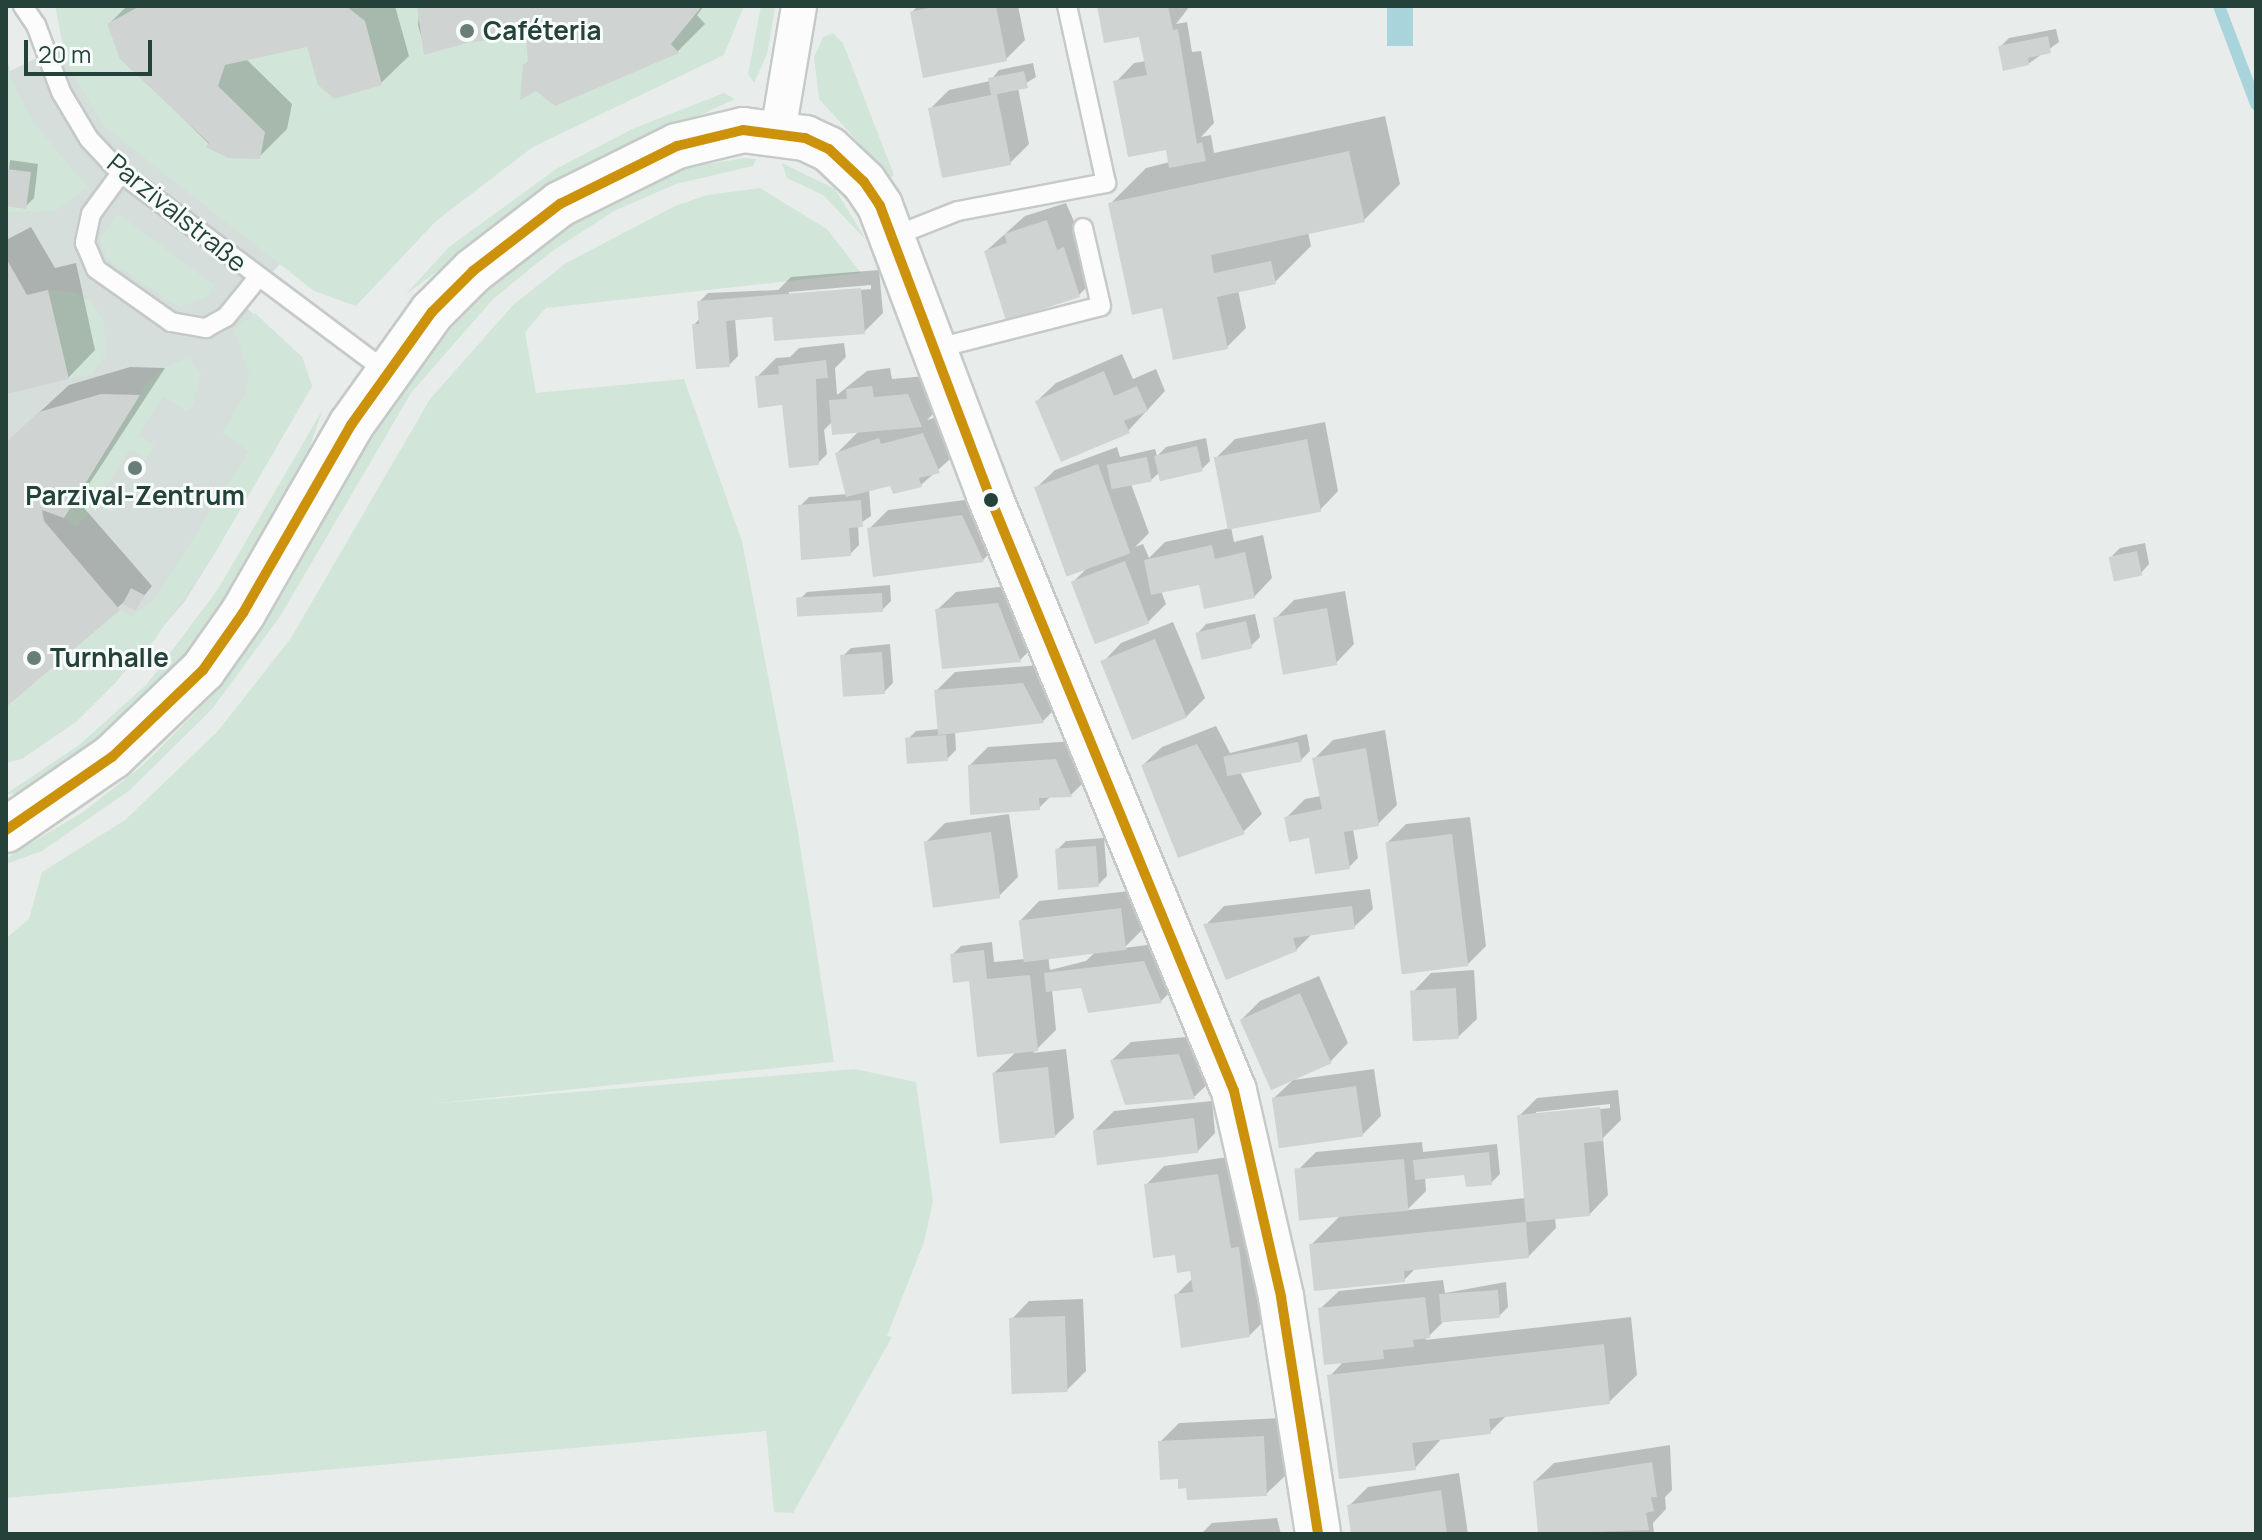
<!DOCTYPE html>
<meta charset="utf-8">
<style>
body{margin:0}
#map{position:relative;width:2262px;height:1540px;overflow:hidden;background:#e8edeb;font-family:Manrope,sans-serif}
div>[style]{position:absolute}
.built>*{inset:0;background:#d6dedb}
.green>*{inset:0;background:#d1e6d8}
.water>*{inset:0;background:#a9d4db;transform-origin:0 0}
.shadow>*{inset:0;background:#0003}
.stream>*{height:12px;margin:-6px;padding:0 6px;transform-origin:6px;border-radius:6px;background:#a9d4db}
.building>*{inset:0;background:#cfd4d2;transform-origin:0 0}
.roads{filter:drop-shadow(2px 0 #c5cac8) drop-shadow(-2px 0 #c5cac8) drop-shadow(0 2px #c5cac8) drop-shadow(0 -2px #c5cac8)}
.service>*{height:18px;margin:-9px;padding:0 9px;transform-origin:9px;border-radius:9px;background:#fcfcfc}
.minor>*{height:34px;margin:-17px;padding:0 17px;transform-origin:17px;border-radius:17px;background:#fcfcfc}
.secondary>*{height:44px;margin:-22px;padding:0 22px;transform-origin:22px;border-radius:22px;background:#fcfcfc}
.bus-1>*{height:10px;margin:-5px;padding:0 5px;transform-origin:5px;border-radius:5px;background:#cd920c}
.dots>*{width:22px;height:22px;translate:-50% -50%;box-sizing:border-box;border:4px solid #f7fbf9;border-radius:50%}
span{translate:-50% -50%;white-space:nowrap;text-align:center;line-height:1.15;-webkit-text-stroke:6px #f7fbf9;paint-order:stroke}
.poi-label{font-size:26px;color:#24423a;font-weight:700}
.left{translate:0 -50%;text-align:left}
.street-label{font-size:26px;color:#24423a}
.frame{position:absolute;inset:0;border:8px solid #24423a;pointer-events:none}
.scale{position:absolute;left:24px;top:40px;width:128px;height:36px;box-sizing:border-box;border:4px solid #24423a;border-top:0;padding-left:10px;font-size:24px;line-height:28px;white-space:nowrap;color:#24423a;-webkit-text-stroke:6px #f7fbf9;paint-order:stroke}
</style>
<div id="map">
<div class="built">
<i style="clip-path:polygon(107px 24px,338px 203px,242px 304px,302px 357px,312px 386px,216px 551px,185px 601px,115px 683px,77px 721px,23px 758px,6px 763px,6px 54px,10px 71px)"></i>
</div>
<div class="green">
<i style="clip-path:polygon(55px 6px,744px 6px,724px 55px,533px 147px,436px 221px,356px 306px,314px 291px,104px 126px,67px 65px)"></i>
<i style="clip-path:polygon(761px 6px,775px 6px,774px 15px,767px 54px,754px 83px,748px 74px)"></i>
<i style="clip-path:polygon(833px 33px,843px 43px,894px 175px,891px 178px,819px 99px,814px 57px,823px 37px)"></i>
<i style="clip-path:polygon(6px 54px,11px 79px,32px 121px,87px 187px,55px 211px,6px 212px)"></i>
<i style="clip-path:polygon(724px 93px,735px 99px,560px 180px,405px 295px,449px 247px,556px 169px,632px 129px)"></i>
<i style="clip-path:polygon(744px 158px,756px 159px,753px 166px,676px 184px,614px 211px,551px 252px,493px 299px,411px 393px,281px 615px,213px 708px,130px 790px,42px 851px,6px 864px,6px 858px,83px 812px,143px 765px,199px 709px,284px 592px,376px 427px,420px 362px,486px 291px,572px 224px,629px 191px,685px 168px)"></i>
<i style="clip-path:polygon(782px 163px,835px 189px,866px 240px,823px 195px,787px 178px)"></i>
<i style="clip-path:polygon(760px 188px,827px 229px,861px 273px,546px 308px,525px 332px,536px 393px,684px 379px,742px 541px,797px 826px,834px 1062px,430px 1104px,855px 1069px,916px 1082px,933px 1201px,924px 1242px,887px 1336px,892px 1337px,793px 1513px,774px 1512px,766px 1431px,6px 1498px,6px 938px,29px 919px,42px 872px,125px 820px,217px 732px,291px 638px,430px 399px,513px 305px,566px 263px,675px 206px,707px 195px)"></i>
<i style="clip-path:polygon(118px 214px,214px 285px,209px 296px,179px 307px,107px 259px,100px 239px)"></i>
<i style="clip-path:polygon(48px 290px,74px 292px,92px 303px,104px 321px,105px 355px,92px 374px,69px 379px)"></i>
<i style="clip-path:polygon(255px 313px,302px 357px,312px 386px,216px 551px,153px 642px,77px 721px,23px 758px,6px 763px,6px 707px,120px 610px,133px 616px,155px 599px,249px 451px,222px 433px,247px 391px,249px 373px,234px 329px)"></i>
<i style="clip-path:polygon(190px 358px,201px 374px,193px 404px,187px 411px,163px 396px,138px 435px,154px 446px,146px 459px,130px 449px,104px 489px,121px 499px,112px 513px,96px 503px,77px 527px,64px 518px,147px 383px,167px 366px)"></i>
<i style="clip-path:polygon(323px 409px,304px 463px,247px 565px,181px 659px,87px 753px,27px 793px,6px 794px,79px 745px,147px 684px,218px 589px)"></i>
</div>
<div class="water">
<i style="left:1387px;top:6px;width:26px;height:40px"></i>
</div>
<div class="shadow">
<i style="clip-path:polygon(127px 6px,395px 6px,409px 56px,381px 83px,308px 45px,246px 59px,292px 104px,287px 129px,259px 157px,214px 149px,122px 58px,109px 24px)"></i>
<i style="clip-path:polygon(420px 6px,704px 6px,697px 15px,705px 24px,678px 51px,555px 103px,525px 65px,530px 60px,528px 35px,470px 40px,426px 53px,418px 25px)"></i>
<i style="clip-path:polygon(918px 6px,1018px 6px,1025px 40px,1006px 59px,912px 12px)"></i>
<i style="clip-path:polygon(1099px 6px,1190px 6px,1176px 24px,1187px 22px,1192px 52px,1201px 51px,1214px 123px,1201px 137px,1211px 135px,1214px 153px,1385px 116px,1400px 184px,1364px 220px,1308px 232px,1311px 246px,1275px 282px,1238px 290px,1246px 328px,1227px 347px,1164px 306px,1110px 204px,1146px 168px,1170px 162px,1168px 147px,1116px 82px,1134px 63px,1146px 61px,1141px 37px)"></i>
<i style="clip-path:polygon(2056px 29px,2059px 42px,2028px 64px,2000px 47px,2009px 38px)"></i>
<i style="clip-path:polygon(1033px 63px,1036px 77px,1018px 88px,1029px 144px,1010px 163px,931px 108px,949px 90px,990px 81px,999px 70px)"></i>
<i style="clip-path:polygon(10px 160px,38px 164px,34px 198px,25px 207px,6px 204px)"></i>
<i style="clip-path:polygon(1066px 203px,1098px 276px,1079px 295px,986px 251px,1025px 216px)"></i>
<i style="clip-path:polygon(31px 227px,55px 268px,76px 263px,95px 350px,68px 378px,6px 392px,6px 240px)"></i>
<i style="clip-path:polygon(evenodd,879px 270px,883px 313px,864px 332px,774px 315px,735px 318px,738px 356px,729px 365px,694px 325px,700px 318px,699px 302px,708px 293px,778px 290px,791px 277px,879px 270px,871px 285px,871px 289px,789px 296px,789px 292px,871px 285px)"></i>
<i style="clip-path:polygon(844px 343px,846px 357px,835px 368px,837px 395px,867px 371px,890px 368px,892px 379px,926px 376px,940px 407px,927px 420px,941px 416px,957px 453px,921px 485px,892px 483px,869px 489px,871px 516px,858px 525px,859px 545px,850px 554px,800px 506px,809px 497px,848px 494px,837px 453px,860px 430px,833px 421px,824px 430px,827px 454px,818px 463px,784px 403px,757px 377px,776px 358px,790px 357px,799px 348px)"></i>
<i style="clip-path:polygon(1122px 354px,1133px 379px,1156px 369px,1165px 391px,1128px 431px,1037px 401px,1056px 383px)"></i>
<i style="clip-path:polygon(130px 367px,165px 368px,78px 501px,152px 586px,134px 608px,124px 602px,6px 704px,6px 443px,69px 385px)"></i>
<i style="clip-path:polygon(1325px 422px,1338px 491px,1320px 510px,1231px 527px,1234px 542px,1263px 535px,1272px 578px,1254px 597px,1201px 582px,1161px 591px,1166px 604px,1148px 622px,1073px 582px,1088px 567px,1036px 488px,1055px 470px,1117px 447px,1120px 457px,1155px 449px,1157px 456px,1166px 447px,1206px 438px,1210px 461px,1202px 469px,1160px 472px,1151px 480px,1131px 484px,1149px 533px,1135px 547px,1143px 544px,1149px 558px,1165px 542px,1230px 528px,1216px 458px,1235px 439px)"></i>
<i style="clip-path:polygon(980px 498px,1001px 542px,983px 560px,870px 528px,888px 510px)"></i>
<i style="clip-path:polygon(2145px 543px,2149px 564px,2141px 573px,2111px 557px,2120px 548px)"></i>
<i style="clip-path:polygon(890px 585px,891px 601px,882px 610px,799px 600px,807px 592px)"></i>
<i style="clip-path:polygon(1016px 585px,1039px 641px,1020px 660px,944px 667px,937px 610px,956px 592px)"></i>
<i style="clip-path:polygon(1345px 591px,1354px 644px,1336px 663px,1275px 619px,1294px 600px)"></i>
<i style="clip-path:polygon(1255px 614px,1260px 637px,1251px 646px,1198px 633px,1206px 624px)"></i>
<i style="clip-path:polygon(1173px 622px,1205px 698px,1186px 717px,1103px 662px,1121px 643px)"></i>
<i style="clip-path:polygon(890px 644px,893px 683px,884px 692px,842px 657px,851px 648px)"></i>
<i style="clip-path:polygon(1041px 665px,1061px 703px,1043px 721px,955px 731px,956px 750px,947px 759px,907px 740px,916px 731px,940px 729px,936px 691px,955px 672px)"></i>
<i style="clip-path:polygon(1216px 726px,1230px 753px,1307px 734px,1310px 751px,1301px 760px,1240px 772px,1262px 814px,1243px 832px,1143px 765px,1162px 747px)"></i>
<i style="clip-path:polygon(1385px 730px,1397px 805px,1378px 824px,1353px 829px,1358px 858px,1349px 867px,1286px 818px,1305px 799px,1321px 796px,1314px 759px,1333px 740px)"></i>
<i style="clip-path:polygon(1074px 741px,1090px 776px,1071px 795px,1051px 796px,1039px 808px,970px 765px,988px 747px)"></i>
<i style="clip-path:polygon(1009px 814px,1018px 877px,999px 896px,926px 842px,945px 823px)"></i>
<i style="clip-path:polygon(1470px 817px,1486px 946px,1467px 965px,1387px 843px,1406px 824px)"></i>
<i style="clip-path:polygon(1104px 838px,1107px 876px,1098px 885px,1057px 850px,1066px 841px)"></i>
<i style="clip-path:polygon(1370px 889px,1373px 909px,1354px 927px,1312px 934px,1296px 950px,1206px 925px,1224px 906px)"></i>
<i style="clip-path:polygon(evenodd,1139px 890px,1143px 929px,1124px 948px,1163px 943px,1180px 983px,1161px 1001px,1090px 1010px,1082px 984px,1052px 989px,1056px 1030px,1033px 1053px,1066px 1049px,1074px 1118px,1055px 1136px,994px 1073px,1017px 1051px,952px 955px,961px 946px,992px 942px,994px 962px,1025px 959px,1021px 920px,1039px 901px,1139px 890px,1096px 951px,1086px 961px,1050px 970px,1048px 956px,1096px 951px)"></i>
<i style="clip-path:polygon(1474px 970px,1477px 1019px,1458px 1037px,1413px 992px,1431px 973px)"></i>
<i style="clip-path:polygon(1319px 976px,1348px 1043px,1330px 1062px,1242px 1019px,1260px 1001px)"></i>
<i style="clip-path:polygon(1198px 1036px,1213px 1079px,1194px 1097px,1112px 1060px,1131px 1042px)"></i>
<i style="clip-path:polygon(1374px 1069px,1381px 1116px,1362px 1135px,1274px 1098px,1293px 1080px)"></i>
<i style="clip-path:polygon(evenodd,1618px 1090px,1621px 1120px,1603px 1138px,1608px 1195px,1590px 1214px,1555px 1217px,1556px 1228px,1529px 1256px,1416px 1268px,1404px 1280px,1311px 1245px,1340px 1216px,1297px 1171px,1316px 1152px,1422px 1142px,1423px 1152px,1497px 1144px,1500px 1174px,1491px 1183px,1466px 1172px,1425px 1177px,1426px 1191px,1407px 1210px,1526px 1198px,1519px 1116px,1537px 1098px,1618px 1090px,1610px 1104px,1610px 1108px,1536px 1116px,1536px 1112px,1610px 1104px)"></i>
<i style="clip-path:polygon(1212px 1101px,1215px 1133px,1197px 1152px,1095px 1130px,1114px 1111px)"></i>
<i style="clip-path:polygon(1236px 1156px,1268px 1317px,1249px 1336px,1176px 1295px,1193px 1278px,1192px 1269px,1177px 1253px,1146px 1185px,1164px 1166px)"></i>
<i style="clip-path:polygon(1443px 1280px,1445px 1293px,1506px 1282px,1508px 1307px,1499px 1316px,1443px 1322px,1425px 1340px,1631px 1317px,1637px 1375px,1609px 1402px,1507px 1415px,1490px 1432px,1442px 1438px,1415px 1468px,1330px 1376px,1344px 1361px,1320px 1309px,1339px 1291px)"></i>
<i style="clip-path:polygon(1083px 1299px,1086px 1371px,1067px 1390px,1011px 1320px,1029px 1301px)"></i>
<i style="clip-path:polygon(1282px 1418px,1285px 1476px,1266px 1494px,1188px 1486px,1160px 1442px,1179px 1423px)"></i>
<i style="clip-path:polygon(1670px 1445px,1672px 1490px,1665px 1497px,1666px 1509px,1653px 1523px,1654px 1534px,1540px 1534px,1535px 1481px,1554px 1463px)"></i>
<i style="clip-path:polygon(1459px 1473px,1468px 1534px,1353px 1534px,1349px 1506px,1368px 1487px)"></i>
<i style="clip-path:polygon(1277px 1518px,1281px 1534px,1201px 1534px,1212px 1523px)"></i>
</div>
<div class="stream">
<i style="left:2219px;top:6px;width:105px;rotate:69.3deg"></i>
</div>
<div class="building">
<i style="clip-path:polygon(140px 6px,346px 6px,365px 21px,382px 85px,334px 99px,318px 85px,307px 47px,225px 65px,218px 86px,265px 132px,260px 159px,228px 158px,206px 147px,209px 143px,120px 59px,107px 24px)"></i>
<i style="clip-path:polygon(417px 6px,702px 6px,671px 44px,679px 53px,555px 106px,536px 91px,520px 100px,523px 64px,528px 63px,526px 37px,470px 42px,424px 55px)"></i>
<i style="clip-path:polygon(937px 6px,996px 6px,1007px 61px,923px 78px,910px 12px)"></i>
<i style="clip-path:polygon(1097px 6px,1168px 6px,1173px 30px,1178px 29px,1197px 144px,1202px 142px,1206px 161px,1169px 168px,1166px 150px,1128px 157px,1113px 81px,1147px 75px,1139px 37px,1104px 43px)"></i>
<i style="clip-path:polygon(2048px 36px,2051px 53px,2028px 58px,2029px 65px,2003px 71px,1998px 46px)"></i>
<i style="clip-path:polygon(1024px 71px,1028px 88px,997px 94px,1011px 165px,942px 178px,928px 108px,991px 95px,988px 78px)"></i>
<i style="clip-path:polygon(1349px 151px,1365px 222px,1211px 255px,1214px 273px,1271px 261px,1276px 284px,1217px 297px,1228px 349px,1173px 360px,1162px 308px,1132px 315px,1108px 203px)"></i>
<i style="clip-path:polygon(6px 169px,31px 172px,26px 209px,6px 206px)"></i>
<i style="clip-path:polygon(1047px 220px,1057px 250px,1064px 247px,1080px 297px,1006px 321px,984px 251px,1007px 243px,1004px 234px)"></i>
<i style="clip-path:polygon(6px 258px,27px 295px,48px 290px,69px 379px,6px 394px)"></i>
<i style="clip-path:polygon(861px 288px,865px 334px,774px 341px,772px 317px,726px 321px,730px 367px,696px 369px,692px 324px,699px 324px,697px 301px)"></i>
<i style="clip-path:polygon(826px 360px,828px 378px,816px 379px,819px 465px,789px 468px,782px 405px,758px 408px,755px 376px,779px 374px,778px 366px)"></i>
<i style="clip-path:polygon(1104px 371px,1114px 396px,1137px 386px,1148px 411px,1124px 421px,1130px 433px,1061px 462px,1035px 401px)"></i>
<i style="clip-path:polygon(872px 386px,874px 397px,908px 394px,922px 427px,832px 435px,829px 400px,847px 399px,846px 389px)"></i>
<i style="clip-path:polygon(101px 394px,140px 395px,64px 518px,42px 510px,44px 521px,120px 610px,6px 707px,6px 442px,39px 412px)"></i>
<i style="clip-path:polygon(923px 433px,940px 473px,919px 478px,922px 487px,893px 494px,890px 486px,846px 497px,835px 453px,879px 438px,881px 444px)"></i>
<i style="left:1307px;top:439px;width:74px;height:95px;rotate:79deg"></i>
<i style="left:1197px;top:446px;width:26px;height:44px;rotate:77deg"></i>
<i style="left:1147px;top:457px;width:25px;height:41px;rotate:79deg"></i>
<i style="left:1098px;top:464px;width:95px;height:68px;rotate:70deg"></i>
<i style="clip-path:polygon(861px 500px,863px 527px,849px 528px,851px 556px,801px 560px,798px 505px)"></i>
<i style="clip-path:polygon(962px 515px,984px 562px,873px 577px,867px 528px)"></i>
<i style="clip-path:polygon(1212px 545px,1215px 559px,1245px 552px,1255px 598px,1204px 609px,1199px 585px,1151px 595px,1144px 560px)"></i>
<i style="left:2137px;top:551px;width:25px;height:29px;rotate:78deg"></i>
<i style="left:1125px;top:561px;width:67px;height:58px;rotate:69deg"></i>
<i style="left:131px;top:588px;width:15px;height:18px;rotate:28deg"></i>
<i style="left:882px;top:593px;width:19px;height:86px;rotate:87deg"></i>
<i style="clip-path:polygon(998px 603px,1021px 662px,942px 669px,935px 609px)"></i>
<i style="left:1327px;top:608px;width:58px;height:55px;rotate:80deg"></i>
<i style="left:1246px;top:621px;width:28px;height:52px;rotate:77deg"></i>
<i style="left:1155px;top:639px;width:85px;height:59px;rotate:68deg"></i>
<i style="left:882px;top:652px;width:42px;height:42px;rotate:86deg"></i>
<i style="clip-path:polygon(1023px 683px,1044px 723px,938px 735px,934px 690px)"></i>
<i style="left:946px;top:735px;width:26px;height:41px;rotate:86deg"></i>
<i style="left:1298px;top:742px;width:20px;height:76px;rotate:79deg"></i>
<i style="clip-path:polygon(1197px 744px,1245px 834px,1178px 858px,1141px 765px)"></i>
<i style="clip-path:polygon(1366px 748px,1379px 826px,1344px 832px,1350px 869px,1315px 874px,1309px 838px,1289px 842px,1284px 817px,1322px 809px,1312px 758px)"></i>
<i style="clip-path:polygon(1056px 759px,1072px 797px,1039px 798px,1040px 810px,970px 815px,968px 765px)"></i>
<i style="left:991px;top:832px;width:67px;height:68px;rotate:82deg"></i>
<i style="left:1452px;top:834px;width:133px;height:67px;rotate:83deg"></i>
<i style="left:1096px;top:846px;width:41px;height:41px;rotate:86deg"></i>
<i style="clip-path:polygon(1352px 906px,1355px 929px,1293px 938px,1297px 951px,1226px 980px,1203px 924px)"></i>
<i style="left:1121px;top:908px;width:42px;height:103px;rotate:83deg"></i>
<i style="clip-path:polygon(984px 950px,987px 979px,1030px 975px,1038px 1051px,977px 1057px,969px 981px,953px 983px,950px 954px)"></i>
<i style="clip-path:polygon(1144px 961px,1162px 1003px,1088px 1013px,1081px 988px,1046px 992px,1044px 973px)"></i>
<i style="left:1456px;top:988px;width:51px;height:46px;rotate:87deg"></i>
<i style="left:1300px;top:993px;width:77px;height:66px;rotate:66deg"></i>
<i style="clip-path:polygon(1179px 1054px,1195px 1099px,1125px 1105px,1110px 1060px)"></i>
<i style="left:1048px;top:1067px;width:71px;height:56px;rotate:84deg"></i>
<i style="left:1356px;top:1086px;width:51px;height:85px;rotate:82deg"></i>
<i style="clip-path:polygon(1600px 1107px,1603px 1141px,1584px 1143px,1590px 1216px,1526px 1222px,1517px 1115px)"></i>
<i style="left:1194px;top:1118px;width:35px;height:102px;rotate:83deg"></i>
<i style="clip-path:polygon(1489px 1152px,1492px 1185px,1466px 1187px,1464px 1175px,1415px 1180px,1413px 1160px)"></i>
<i style="left:1404px;top:1159px;width:52px;height:110px;rotate:85deg"></i>
<i style="clip-path:polygon(1218px 1174px,1231px 1248px,1239px 1247px,1250px 1337px,1181px 1348px,1174px 1294px,1193px 1292px,1190px 1271px,1177px 1273px,1175px 1255px,1153px 1258px,1144px 1184px)"></i>
<i style="clip-path:polygon(1526px 1222px,1529px 1258px,1404px 1271px,1405px 1282px,1314px 1291px,1309px 1244px)"></i>
<i style="left:1498px;top:1290px;width:28px;height:59px;rotate:86deg"></i>
<i style="clip-path:polygon(1425px 1297px,1430px 1338px,1413px 1340px,1414px 1347px,1383px 1350px,1384px 1359px,1324px 1365px,1318px 1308px)"></i>
<i style="left:1065px;top:1316px;width:76px;height:56px;rotate:88deg"></i>
<i style="clip-path:polygon(1604px 1344px,1610px 1404px,1489px 1419px,1491px 1434px,1412px 1443px,1416px 1470px,1339px 1479px,1327px 1375px)"></i>
<i style="clip-path:polygon(1264px 1436px,1267px 1496px,1187px 1500px,1186px 1488px,1178px 1489px,1178px 1479px,1160px 1480px,1158px 1441px)"></i>
<i style="clip-path:polygon(1652px 1462px,1657px 1497px,1651px 1497px,1654px 1511px,1646px 1513px,1649px 1530px,1538px 1534px,1533px 1481px)"></i>
<i style="clip-path:polygon(1441px 1490px,1447px 1534px,1351px 1534px,1347px 1505px)"></i>
</div>
<div class="roads">
<div class="service">
<i style="left:23px;top:6px;width:23px;rotate:56deg"></i>
<i style="left:36px;top:25px;width:72px;rotate:69.5deg"></i>
<i style="left:61px;top:92px;width:55px;rotate:59.2deg"></i>
<i style="left:89px;top:139px;width:47px;rotate:46.7deg"></i>
<i style="left:121px;top:173px;width:332px;rotate:36.8deg"></i>
<i style="left:121px;top:173px;width:51px;rotate:126.2deg"></i>
<i style="left:91px;top:214px;width:30px;rotate:102deg"></i>
<i style="left:85px;top:243px;width:28px;rotate:67deg"></i>
<i style="left:96px;top:269px;width:92px;rotate:35.2deg"></i>
<i style="left:171px;top:322px;width:36px;rotate:10deg"></i>
<i style="left:206px;top:328px;width:23px;rotate:-29deg"></i>
<i style="left:226px;top:317px;width:49px;rotate:-50.8deg"></i>
<i style="left:892px;top:237px;width:71px;rotate:-21.5deg"></i>
<i style="left:958px;top:211px;width:151px;rotate:-10.7deg"></i>
<i style="left:1106px;top:183px;width:181px;rotate:-102.4deg"></i>
<i style="left:934px;top:349px;width:172px;rotate:-14.4deg"></i>
<i style="left:1101px;top:306px;width:80px;rotate:-103deg"></i>
</div>
<div class="minor">
<i style="left:778px;top:132px;width:128px;rotate:-80.5deg"></i>
</div>
<div class="secondary">
<i style="left:6px;top:830px;width:129px;rotate:-34.6deg"></i>
<i style="left:112px;top:757px;width:126px;rotate:-43.7deg"></i>
<i style="left:203px;top:670px;width:70px;rotate:-54.9deg"></i>
<i style="left:243px;top:613px;width:217px;rotate:-60.1deg"></i>
<i style="left:351px;top:425px;width:139px;rotate:-54.4deg"></i>
<i style="left:432px;top:312px;width:58px;rotate:-45deg"></i>
<i style="left:473px;top:271px;width:110px;rotate:-37.6deg"></i>
<i style="left:560px;top:204px;width:131px;rotate:-26.4deg"></i>
<i style="left:677px;top:146px;width:68px;rotate:-13.6deg"></i>
<i style="left:743px;top:130px;width:63px;rotate:7.4deg"></i>
<i style="left:805px;top:138px;width:26px;rotate:25deg"></i>
<i style="left:829px;top:149px;width:48px;rotate:43.3deg"></i>
<i style="left:864px;top:182px;width:29px;rotate:56deg"></i>
<i style="left:880px;top:206px;width:309px;rotate:69.3deg"></i>
<i style="left:989px;top:495px;width:644px;rotate:67.65deg"></i>
<i style="left:1234px;top:1091px;width:211px;rotate:77.1deg"></i>
<i style="left:1281px;top:1297px;width:240px;rotate:81.1deg"></i>
</div>
</div>
<div class="bus-1">
<i style="left:6px;top:830px;width:129px;rotate:-34.6deg"></i>
<i style="left:112px;top:757px;width:126px;rotate:-43.7deg"></i>
<i style="left:203px;top:670px;width:70px;rotate:-54.9deg"></i>
<i style="left:243px;top:613px;width:217px;rotate:-60.1deg"></i>
<i style="left:351px;top:425px;width:139px;rotate:-54.4deg"></i>
<i style="left:432px;top:312px;width:58px;rotate:-45deg"></i>
<i style="left:473px;top:271px;width:110px;rotate:-37.6deg"></i>
<i style="left:560px;top:204px;width:131px;rotate:-26.4deg"></i>
<i style="left:677px;top:146px;width:68px;rotate:-13.6deg"></i>
<i style="left:743px;top:130px;width:63px;rotate:7.4deg"></i>
<i style="left:805px;top:138px;width:26px;rotate:25deg"></i>
<i style="left:829px;top:149px;width:48px;rotate:43.3deg"></i>
<i style="left:864px;top:182px;width:29px;rotate:56deg"></i>
<i style="left:880px;top:206px;width:309px;rotate:69.3deg"></i>
<i style="left:989px;top:495px;width:644px;rotate:67.65deg"></i>
<i style="left:1234px;top:1091px;width:211px;rotate:77.1deg"></i>
<i style="left:1281px;top:1297px;width:240px;rotate:81.1deg"></i>
</div>
<div class="dots">
<i style="left:467px;top:31px;background:#697e78"></i>
<i style="left:135px;top:468px;background:#697e78"></i>
<i style="left:991px;top:500px;background:#24423a"></i>
<i style="left:34px;top:658px;background:#697e78"></i>
</div>
<div class="poi-label">
<span class="left" style="left:483px;top:31px">Caféteria</span>
<span style="left:135px;top:496px">Parzival-Zentrum</span>
<span class="left" style="left:50px;top:658px">Turnhalle</span>
</div>
<div class="street-label">
<span style="left:177px;top:213px;rotate:39deg">Parzivalstraße</span>
</div>
<div class="frame"></div>
<div class="scale">20 m</div>
</div>
